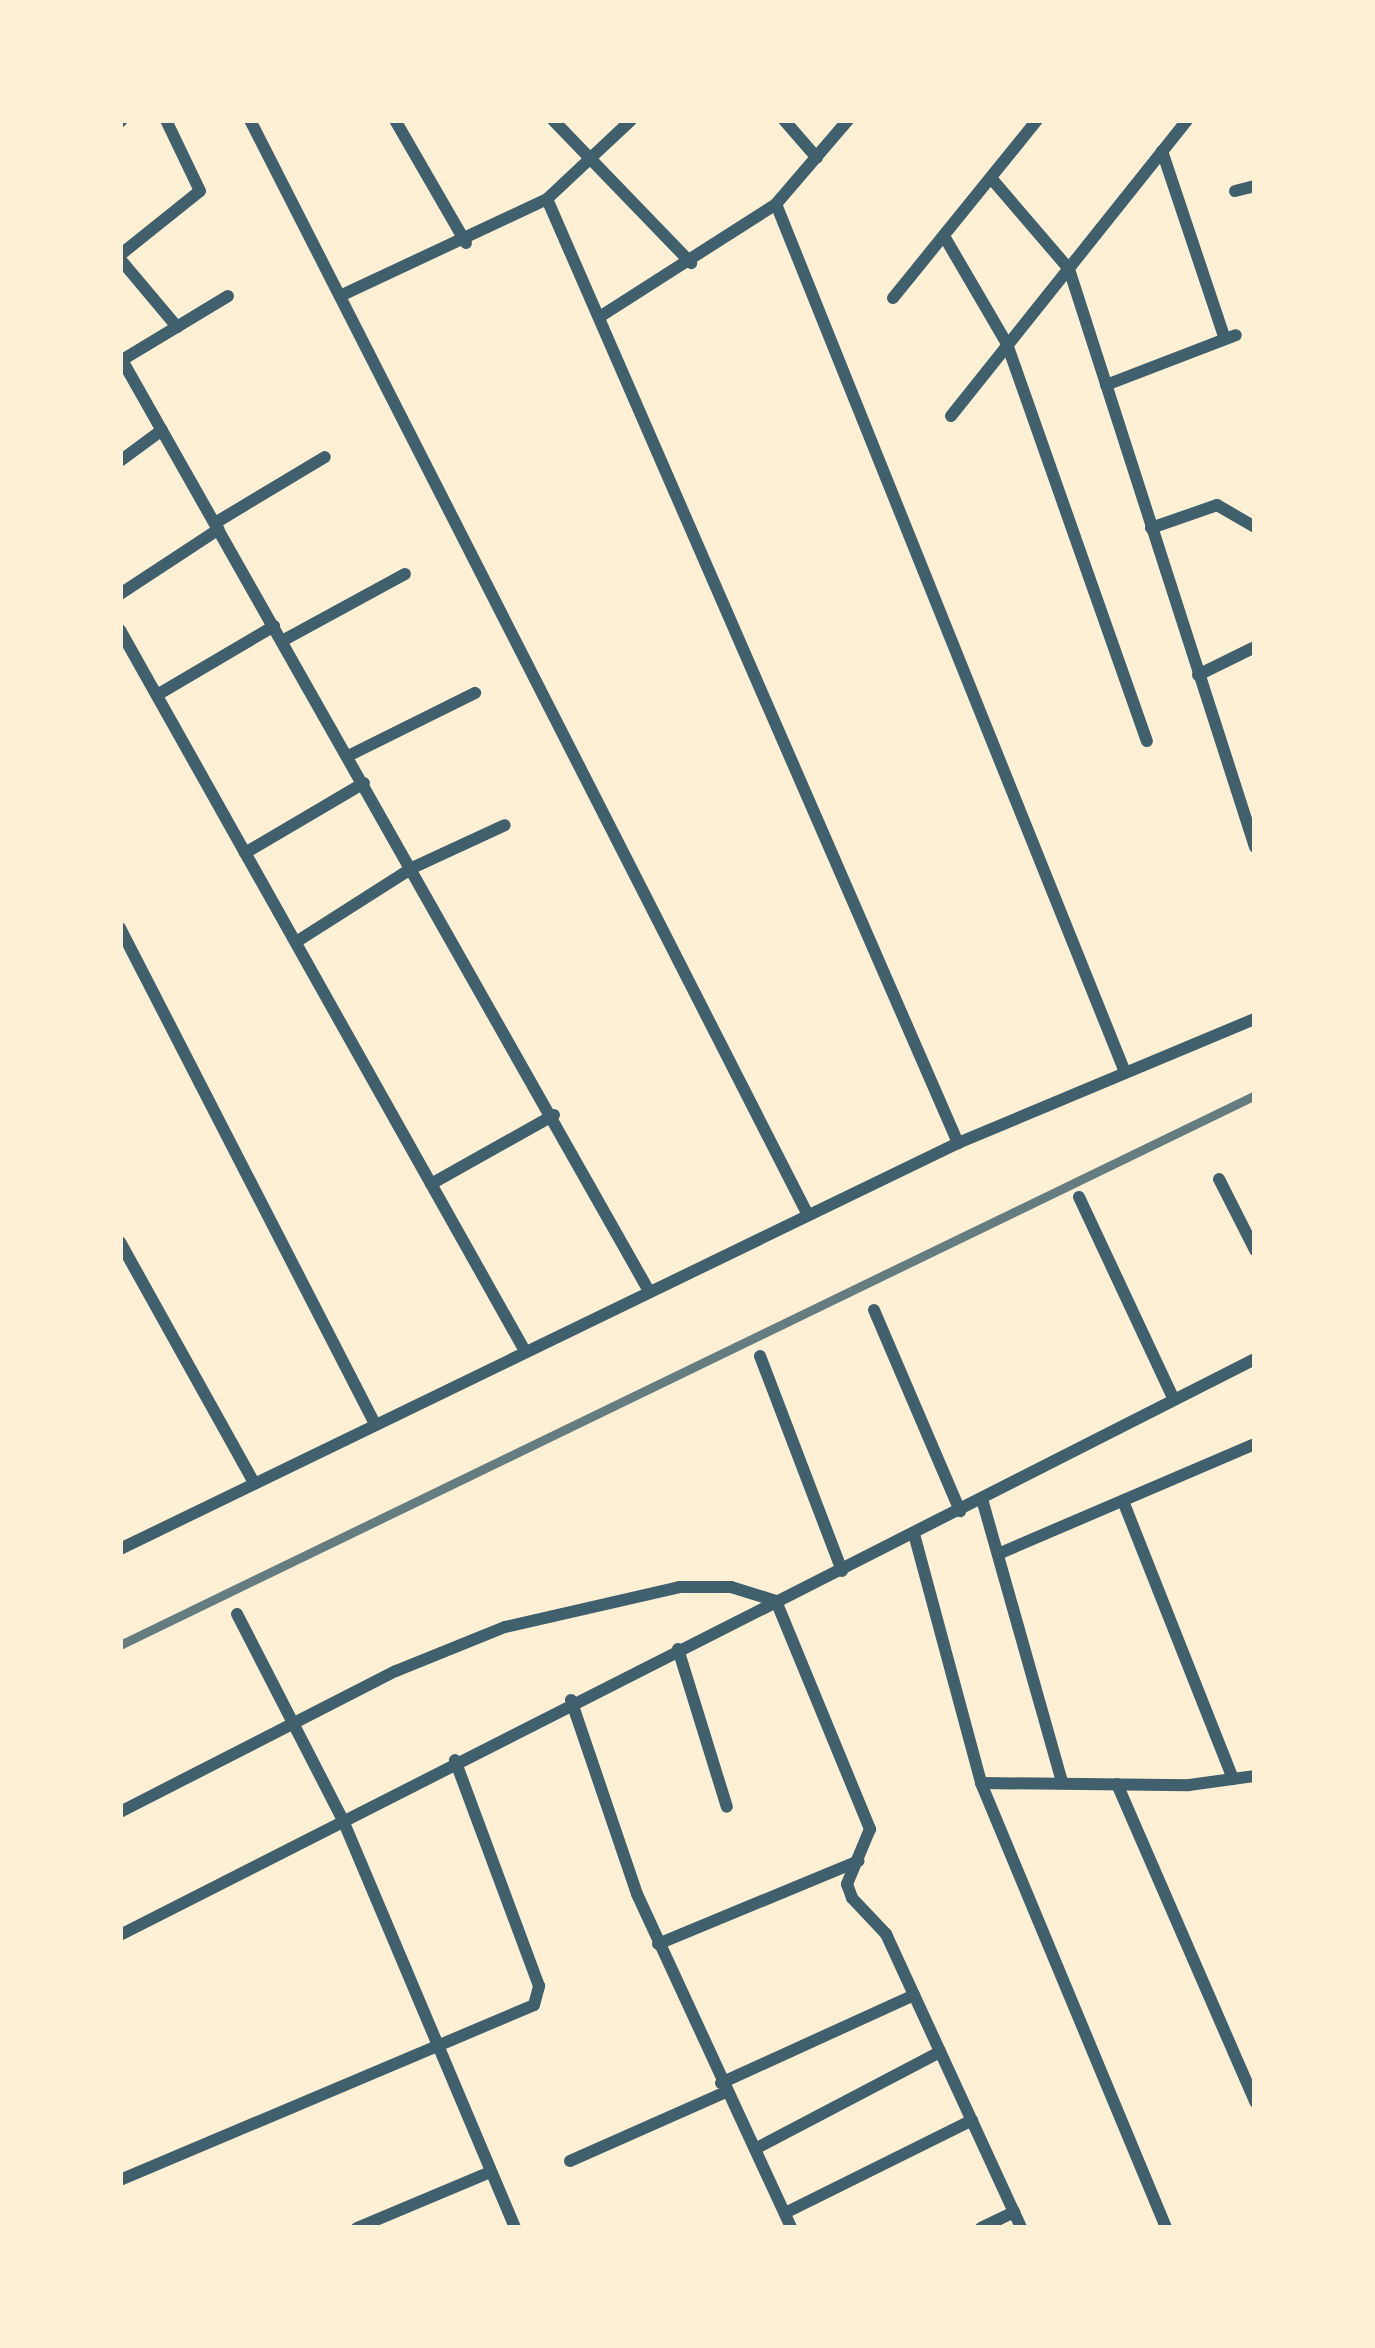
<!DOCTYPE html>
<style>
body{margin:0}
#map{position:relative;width:1375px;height:2348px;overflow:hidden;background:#fdf0d5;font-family:"Sofia Sans Condensed",sans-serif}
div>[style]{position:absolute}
.minor>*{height:12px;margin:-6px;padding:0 6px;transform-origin:6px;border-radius:6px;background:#3f606c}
.rail>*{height:9px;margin:-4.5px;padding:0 4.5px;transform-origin:4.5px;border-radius:4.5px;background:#657d81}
span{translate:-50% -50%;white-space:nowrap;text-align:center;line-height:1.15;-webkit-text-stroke:9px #fdf0d5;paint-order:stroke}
.frame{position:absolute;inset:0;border:123px solid #fdf0d5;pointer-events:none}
</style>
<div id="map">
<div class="minor">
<i style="left:250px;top:120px;width:1229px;rotate:63deg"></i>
<i style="left:395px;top:120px;width:142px;rotate:60deg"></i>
<i style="left:553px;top:120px;width:199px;rotate:46deg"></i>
<i style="left:784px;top:120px;width:50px;rotate:49deg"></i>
<i style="left:120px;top:122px;width:3px;rotate:-45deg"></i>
<i style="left:1162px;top:151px;width:198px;rotate:71.5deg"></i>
<i style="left:991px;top:178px;width:120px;rotate:49.4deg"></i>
<i style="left:1069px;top:269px;width:607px;rotate:72.16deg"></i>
<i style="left:1235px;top:191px;width:21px;rotate:-14deg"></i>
<i style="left:547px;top:199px;width:1030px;rotate:66.47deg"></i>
<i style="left:776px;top:204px;width:936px;rotate:68.1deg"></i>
<i style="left:944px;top:236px;width:125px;rotate:59.7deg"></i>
<i style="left:1007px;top:344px;width:421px;rotate:70.6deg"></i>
<i style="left:120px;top:255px;width:102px;rotate:-38.7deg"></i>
<i style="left:200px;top:191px;width:79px;rotate:-115.6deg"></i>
<i style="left:120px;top:259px;width:89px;rotate:50deg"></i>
<i style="left:228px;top:296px;width:124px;rotate:148.9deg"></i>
<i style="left:122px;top:360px;width:1070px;rotate:60.49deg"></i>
<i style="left:340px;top:296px;width:229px;rotate:-25.1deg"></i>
<i style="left:547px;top:199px;width:115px;rotate:-43.2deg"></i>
<i style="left:893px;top:298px;width:229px;rotate:-51deg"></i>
<i style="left:601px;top:316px;width:208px;rotate:-32.6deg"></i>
<i style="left:776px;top:204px;width:111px;rotate:-49.4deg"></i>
<i style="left:1106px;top:385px;width:139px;rotate:-21deg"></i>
<i style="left:951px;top:416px;width:379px;rotate:-51.4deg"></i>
<i style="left:120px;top:461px;width:52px;rotate:-36.4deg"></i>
<i style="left:215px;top:523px;width:128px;rotate:-31deg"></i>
<i style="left:1151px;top:528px;width:70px;rotate:-19.2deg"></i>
<i style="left:1217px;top:505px;width:44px;rotate:30.1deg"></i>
<i style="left:120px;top:594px;width:118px;rotate:-33.3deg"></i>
<i style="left:120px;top:630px;width:827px;rotate:60.68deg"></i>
<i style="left:282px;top:641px;width:140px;rotate:-28.6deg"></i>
<i style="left:1198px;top:675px;width:64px;rotate:-26.2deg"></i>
<i style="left:157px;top:695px;width:136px;rotate:-30.5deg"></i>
<i style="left:348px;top:756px;width:142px;rotate:-26.4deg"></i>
<i style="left:245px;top:853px;width:138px;rotate:-30.5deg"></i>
<i style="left:120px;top:928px;width:558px;rotate:62.79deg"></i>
<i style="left:296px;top:942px;width:138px;rotate:-32.5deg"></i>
<i style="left:412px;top:868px;width:102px;rotate:-24.8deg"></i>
<i style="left:1219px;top:1179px;width:80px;rotate:63.1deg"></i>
<i style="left:431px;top:1184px;width:141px;rotate:-29.3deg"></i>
<i style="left:1079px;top:1197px;width:224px;rotate:64.9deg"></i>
<i style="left:120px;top:1242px;width:276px;rotate:60.9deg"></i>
<i style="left:874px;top:1310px;width:219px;rotate:66.8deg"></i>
<i style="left:760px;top:1356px;width:230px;rotate:69.1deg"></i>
<i style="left:982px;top:1499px;width:294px;rotate:74.2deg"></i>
<i style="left:1123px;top:1501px;width:299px;rotate:68.4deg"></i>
<i style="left:914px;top:1534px;width:258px;rotate:74.9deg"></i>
<i style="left:981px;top:1783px;width:482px;rotate:67.4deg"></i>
<i style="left:120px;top:1549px;width:931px;rotate:-25.85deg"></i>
<i style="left:958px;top:1143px;width:322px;rotate:-22.7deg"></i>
<i style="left:998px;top:1554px;width:280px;rotate:-23.2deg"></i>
<i style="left:237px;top:1614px;width:229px;rotate:62.8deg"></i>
<i style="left:342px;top:1818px;width:445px;rotate:67.1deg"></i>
<i style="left:678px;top:1649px;width:165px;rotate:72.8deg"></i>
<i style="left:571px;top:1700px;width:205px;rotate:71.2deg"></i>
<i style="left:637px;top:1894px;width:368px;rotate:65.2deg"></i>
<i style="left:981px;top:1783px;width:208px;rotate:0.6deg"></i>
<i style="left:1189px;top:1785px;width:67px;rotate:-7.8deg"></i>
<i style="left:1117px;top:1784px;width:347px;rotate:66.5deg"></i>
<i style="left:120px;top:1812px;width:310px;rotate:-27.1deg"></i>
<i style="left:396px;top:1671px;width:118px;rotate:-22deg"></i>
<i style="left:505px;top:1627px;width:179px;rotate:-12.9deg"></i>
<i style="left:679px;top:1587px;width:52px"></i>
<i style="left:731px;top:1587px;width:47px;rotate:17.3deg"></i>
<i style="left:776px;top:1601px;width:247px;rotate:67.6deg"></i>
<i style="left:870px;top:1829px;width:60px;rotate:112.7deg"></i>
<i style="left:847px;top:1884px;width:15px;rotate:70deg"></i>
<i style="left:852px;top:1898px;width:50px;rotate:46.6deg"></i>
<i style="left:886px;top:1934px;width:324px;rotate:65.3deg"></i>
<i style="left:120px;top:1935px;width:1273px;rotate:-26.91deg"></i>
<i style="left:658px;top:1944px;width:217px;rotate:-22.5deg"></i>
<i style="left:721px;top:2083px;width:212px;rotate:-24.5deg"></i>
<i style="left:755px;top:2149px;width:209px;rotate:-27.7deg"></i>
<i style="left:570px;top:2161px;width:171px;rotate:-23.9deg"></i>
<i style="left:120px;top:2180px;width:449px;rotate:-22.9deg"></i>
<i style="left:534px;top:2005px;width:20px;rotate:-75deg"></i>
<i style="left:539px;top:1986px;width:241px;rotate:-110.4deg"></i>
<i style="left:785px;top:2213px;width:209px;rotate:-26.4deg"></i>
<i style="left:357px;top:2228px;width:144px;rotate:-22.8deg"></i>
<i style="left:981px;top:2228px;width:37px;rotate:-26deg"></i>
</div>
<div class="rail">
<i style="left:120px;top:1645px;width:1261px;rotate:-25.85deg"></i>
</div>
<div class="frame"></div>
</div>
